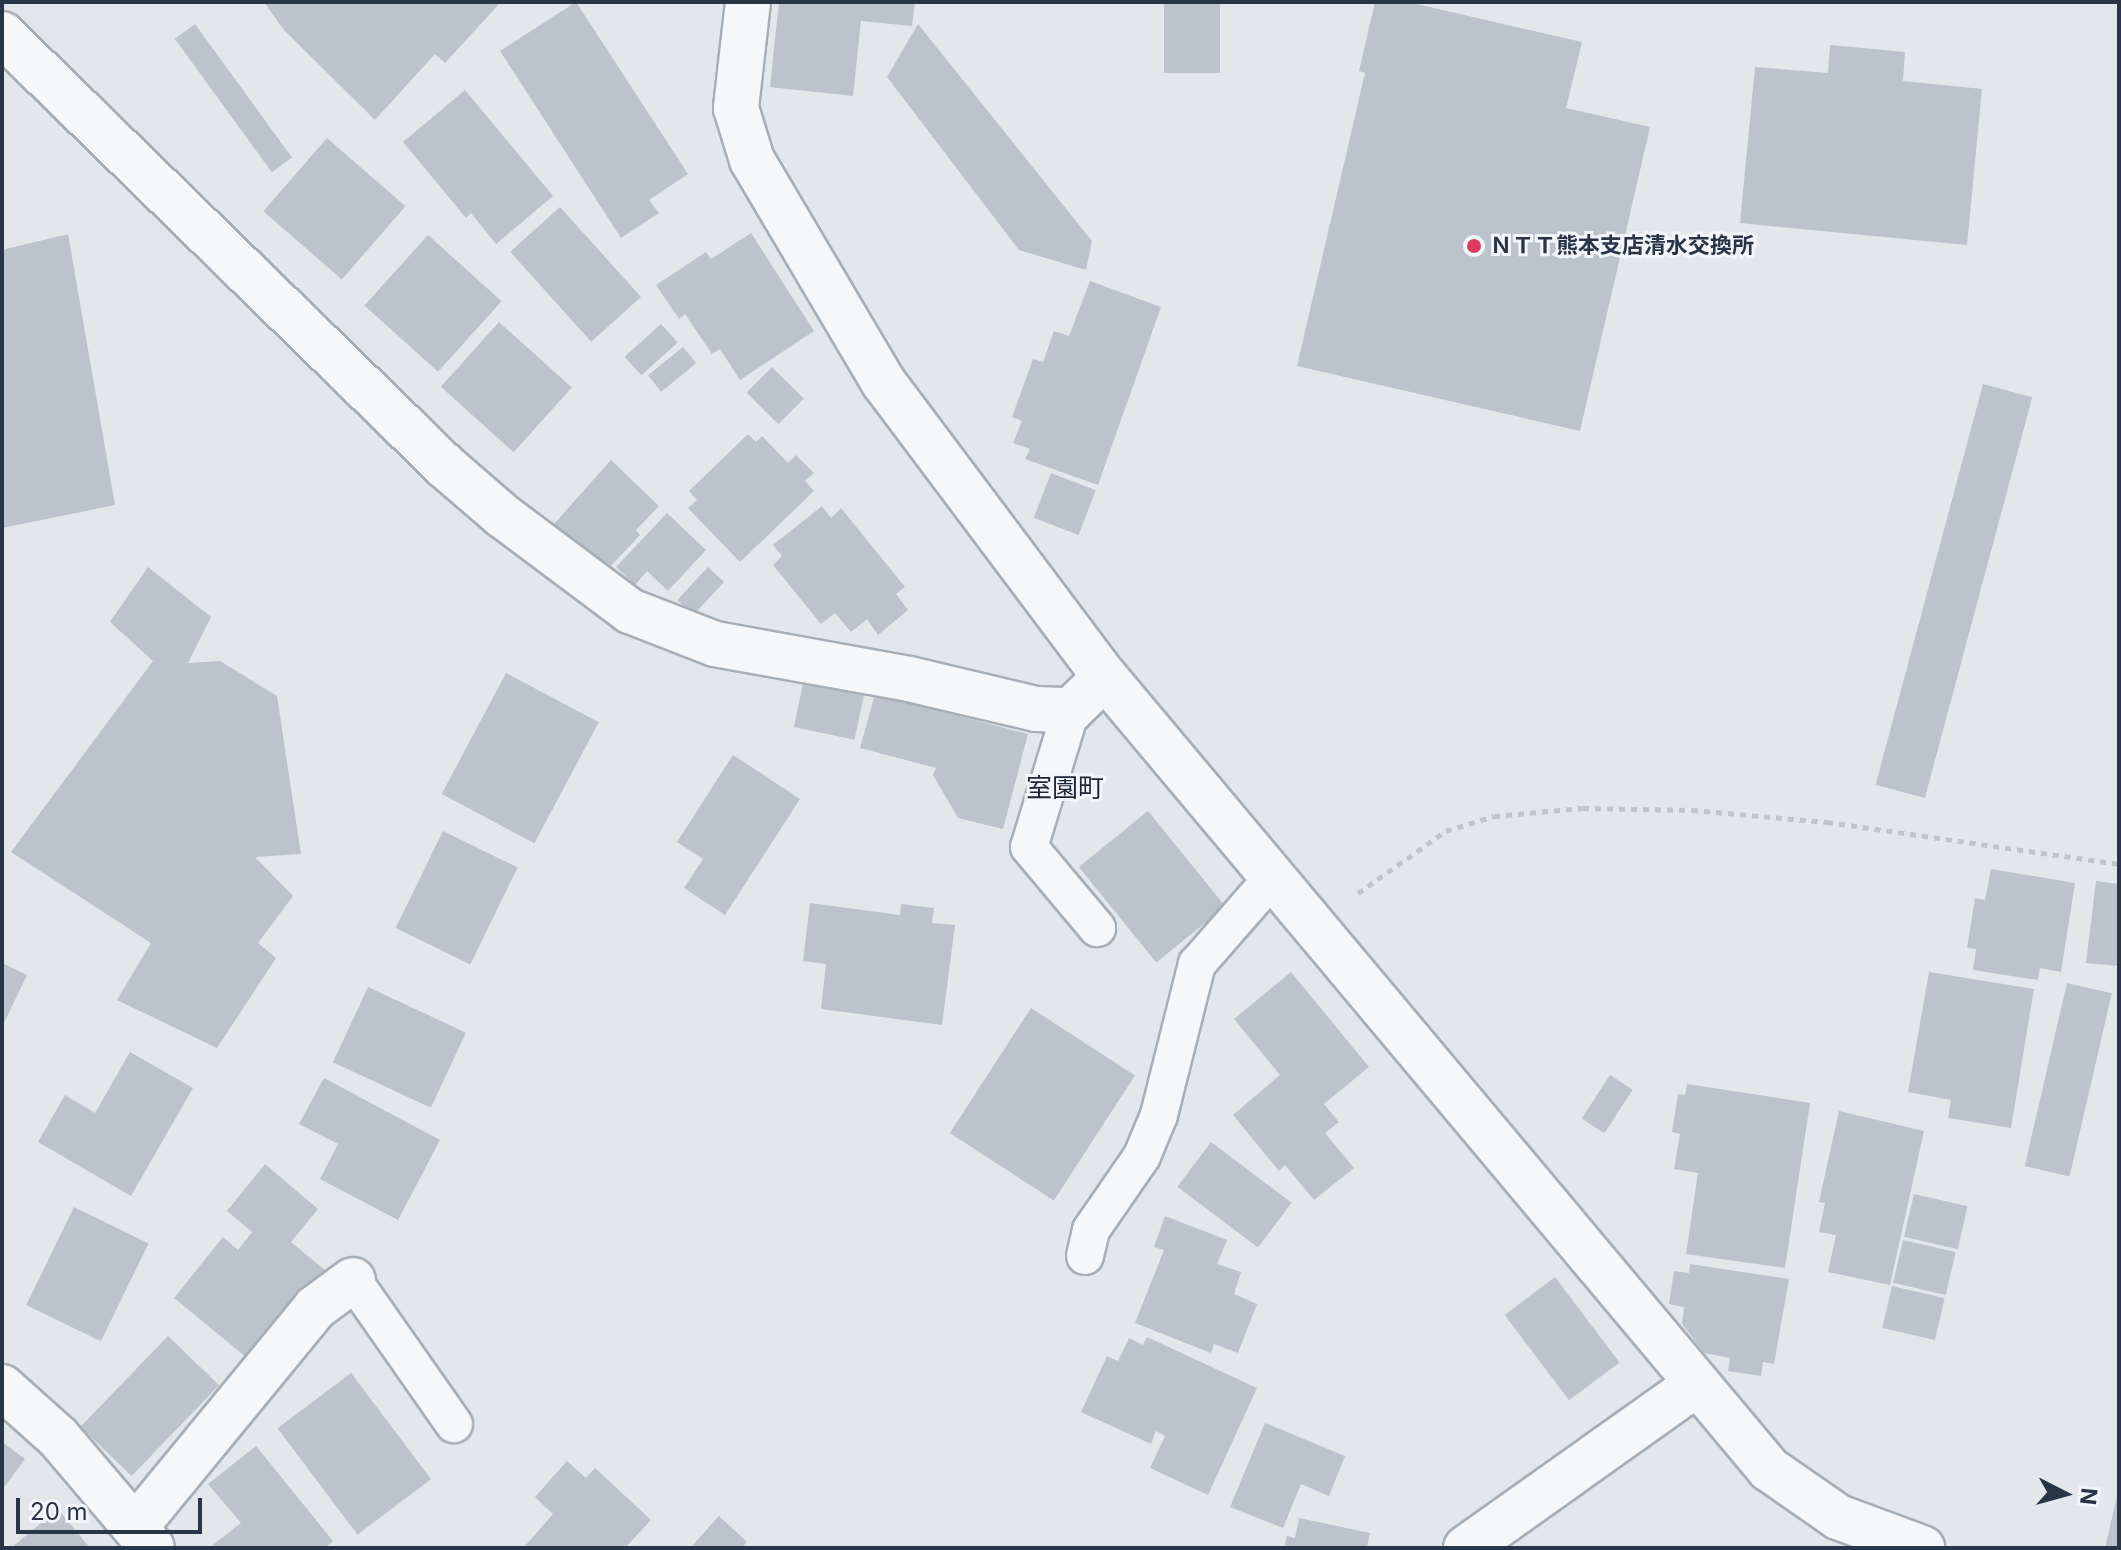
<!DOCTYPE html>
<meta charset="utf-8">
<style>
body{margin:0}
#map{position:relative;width:2121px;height:1550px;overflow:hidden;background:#e2e7ec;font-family:Inter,"Noto Sans JP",sans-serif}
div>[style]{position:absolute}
.building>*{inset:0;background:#bbc3cc;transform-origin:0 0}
.path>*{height:5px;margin-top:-2.5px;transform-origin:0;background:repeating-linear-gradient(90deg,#c0c5ca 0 6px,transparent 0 12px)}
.roads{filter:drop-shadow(2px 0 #a6aeb7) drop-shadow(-2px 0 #a6aeb7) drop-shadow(0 2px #a6aeb7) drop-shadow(0 -2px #a6aeb7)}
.lane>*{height:36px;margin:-18px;padding:0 18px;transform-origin:18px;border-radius:18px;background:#f5f7f9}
.street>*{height:44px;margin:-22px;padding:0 22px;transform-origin:22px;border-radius:22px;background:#f5f7f9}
.dots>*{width:22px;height:22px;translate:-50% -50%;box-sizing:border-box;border:4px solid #f2f5f9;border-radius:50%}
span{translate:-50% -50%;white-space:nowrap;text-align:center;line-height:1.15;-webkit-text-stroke:6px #f2f5f9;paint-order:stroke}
.poi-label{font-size:22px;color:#283546;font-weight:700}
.left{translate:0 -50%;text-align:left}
.quarter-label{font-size:26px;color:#1a2637}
.frame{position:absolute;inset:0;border:4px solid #283546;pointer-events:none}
.north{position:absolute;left:2025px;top:1454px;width:80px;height:80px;-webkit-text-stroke:6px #f2f5f9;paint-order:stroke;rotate:96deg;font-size:22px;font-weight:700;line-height:32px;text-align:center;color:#283546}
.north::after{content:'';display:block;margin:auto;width:28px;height:36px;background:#283546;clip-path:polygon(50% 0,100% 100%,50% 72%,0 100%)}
.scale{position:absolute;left:16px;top:1498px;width:186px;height:36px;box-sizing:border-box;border:4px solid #283546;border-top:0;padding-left:10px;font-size:24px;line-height:28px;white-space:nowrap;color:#283546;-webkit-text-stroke:6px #f2f5f9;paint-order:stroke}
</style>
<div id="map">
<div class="building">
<i style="clip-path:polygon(264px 2px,501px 2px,445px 63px,435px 54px,375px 120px,284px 30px)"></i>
<i style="clip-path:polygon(576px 2px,688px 174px,649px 200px,659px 213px,621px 238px,500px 51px)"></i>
<i style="clip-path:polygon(779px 2px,915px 2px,912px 26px,861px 21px,853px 96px,770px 87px)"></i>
<i style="left:1164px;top:2px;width:56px;height:71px"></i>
<i style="clip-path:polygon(1375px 2px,1408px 2px,1582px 42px,1566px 108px,1650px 127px,1580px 431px,1297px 366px,1365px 73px,1359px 71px)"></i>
<i style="left:195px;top:24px;width:165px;height:25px;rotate:54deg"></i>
<i style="clip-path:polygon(918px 24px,1092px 241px,1086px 270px,1019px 250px,887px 77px)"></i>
<i style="clip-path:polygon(1830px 45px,1905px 52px,1903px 81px,1982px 89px,1967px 245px,1740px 223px,1755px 67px,1828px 73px)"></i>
<i style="clip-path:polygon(465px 90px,553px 196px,496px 244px,471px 213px,466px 218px,403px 142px)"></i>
<i style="left:327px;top:138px;width:104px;height:97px;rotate:41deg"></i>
<i style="left:560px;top:207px;width:121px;height:67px;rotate:48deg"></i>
<i style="clip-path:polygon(751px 233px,814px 331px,740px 380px,720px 349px,712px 354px,685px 314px,679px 319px,656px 285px,706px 252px,711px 259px)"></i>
<i style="clip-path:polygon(68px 234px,115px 505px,2px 528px,2px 250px)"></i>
<i style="left:428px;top:235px;width:99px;height:95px;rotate:42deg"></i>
<i style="clip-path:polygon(1090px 281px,1161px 307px,1098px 485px,1025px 459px,1030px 449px,1013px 443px,1022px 421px,1012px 417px,1033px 359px,1043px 362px,1054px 331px,1069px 336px)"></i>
<i style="left:499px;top:322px;width:98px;height:87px;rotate:42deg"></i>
<i style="left:661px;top:324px;width:25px;height:49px;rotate:48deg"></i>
<i style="left:683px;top:347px;width:21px;height:45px;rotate:51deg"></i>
<i style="left:772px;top:367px;width:45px;height:36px;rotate:45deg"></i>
<i style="left:1983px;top:384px;width:51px;height:415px;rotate:15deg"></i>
<i style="clip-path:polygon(748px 434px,756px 442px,762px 436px,788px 463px,796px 455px,814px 473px,805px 481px,814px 491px,740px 562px,688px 508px,697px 500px,689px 491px)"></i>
<i style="clip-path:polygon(611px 460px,659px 506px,636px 530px,640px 535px,609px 568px,554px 524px)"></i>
<i style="left:1051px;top:473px;width:48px;height:48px;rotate:21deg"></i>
<i style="clip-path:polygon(822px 506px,831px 518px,841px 508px,905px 587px,896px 594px,908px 610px,878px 635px,867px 619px,851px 632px,835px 613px,821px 624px,773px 565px,782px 556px,773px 545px)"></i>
<i style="clip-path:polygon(667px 513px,706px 550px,668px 591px,647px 571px,635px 585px,616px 567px)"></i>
<i style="clip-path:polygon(148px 567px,211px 617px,188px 663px,220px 661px,277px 696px,301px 854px,255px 857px,293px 896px,258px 943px,276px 958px,217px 1048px,117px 1000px,151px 943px,11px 852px,153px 661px,110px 622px)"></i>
<i style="left:708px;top:567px;width:22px;height:45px;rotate:43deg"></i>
<i style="left:506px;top:673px;width:105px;height:137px;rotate:28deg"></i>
<i style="left:804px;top:679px;width:62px;height:49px;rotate:12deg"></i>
<i style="clip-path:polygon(875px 694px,1028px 734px,1003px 829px,958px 818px,933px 775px,936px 768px,860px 748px)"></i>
<i style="clip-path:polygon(733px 755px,800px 799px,725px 915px,684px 888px,703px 859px,677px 842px)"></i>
<i style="left:1148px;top:811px;width:123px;height:89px;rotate:51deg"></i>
<i style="left:443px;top:831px;width:83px;height:108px;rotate:26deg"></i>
<i style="clip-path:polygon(1991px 869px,2075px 883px,2061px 972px,2040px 968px,2038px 980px,1973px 970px,1976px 949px,1967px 948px,1975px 898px,1985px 900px)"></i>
<i style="clip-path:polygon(2096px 881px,2119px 884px,2119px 966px,2086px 963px)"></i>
<i style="clip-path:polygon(810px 903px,900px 915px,901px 904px,934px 908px,932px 923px,955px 925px,942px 1025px,821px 1009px,826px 964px,803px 961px)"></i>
<i style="clip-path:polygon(2px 963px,27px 975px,2px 1027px)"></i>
<i style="clip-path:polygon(1291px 972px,1369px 1067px,1324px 1104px,1339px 1122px,1325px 1133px,1354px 1168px,1314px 1200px,1285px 1165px,1279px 1171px,1233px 1115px,1280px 1075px,1234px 1019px)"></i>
<i style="clip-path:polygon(1929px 972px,2034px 989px,2011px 1128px,1948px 1118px,1951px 1100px,1908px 1092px)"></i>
<i style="left:2067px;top:983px;width:46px;height:188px;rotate:13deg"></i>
<i style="left:368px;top:987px;width:108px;height:83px;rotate:25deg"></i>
<i style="left:1031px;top:1008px;width:124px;height:149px;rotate:33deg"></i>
<i style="clip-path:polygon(130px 1052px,193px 1088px,131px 1196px,38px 1142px,65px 1095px,95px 1113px)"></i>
<i style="left:1610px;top:1075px;width:27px;height:52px;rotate:33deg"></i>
<i style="clip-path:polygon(324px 1078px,440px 1140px,398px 1220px,320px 1179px,338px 1144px,299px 1124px)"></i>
<i style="clip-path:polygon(1687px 1084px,1810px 1103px,1785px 1268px,1686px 1254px,1698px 1173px,1674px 1169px,1680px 1134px,1672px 1132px,1678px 1094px,1685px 1095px)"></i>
<i style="clip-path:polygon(1839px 1111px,1924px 1131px,1890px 1285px,1828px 1272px,1836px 1235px,1819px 1232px,1825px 1203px,1819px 1202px)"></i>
<i style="left:1211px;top:1142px;width:101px;height:56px;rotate:37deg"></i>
<i style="clip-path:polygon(265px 1164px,318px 1209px,291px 1242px,326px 1271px,252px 1362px,174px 1298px,223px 1237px,238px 1250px,252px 1232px,227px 1211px)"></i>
<i style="left:1914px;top:1194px;width:55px;height:44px;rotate:13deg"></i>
<i style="left:74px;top:1207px;width:83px;height:109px;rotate:26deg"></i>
<i style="clip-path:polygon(1165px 1216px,1227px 1240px,1217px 1264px,1241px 1272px,1234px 1294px,1257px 1304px,1238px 1353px,1214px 1344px,1211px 1353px,1135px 1323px,1164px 1250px,1154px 1247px)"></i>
<i style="left:1903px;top:1240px;width:54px;height:44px;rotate:13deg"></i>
<i style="clip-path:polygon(1690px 1264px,1789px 1279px,1774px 1364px,1763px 1362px,1761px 1376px,1728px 1371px,1730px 1358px,1704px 1353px,1682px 1324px,1684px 1307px,1669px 1304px,1674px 1271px,1689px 1273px)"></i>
<i style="left:1555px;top:1277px;width:107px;height:63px;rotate:53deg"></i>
<i style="left:1892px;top:1286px;width:54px;height:43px;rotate:13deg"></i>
<i style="left:168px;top:1336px;width:71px;height:126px;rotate:44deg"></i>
<i style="clip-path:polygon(1147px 1337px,1257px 1388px,1208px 1495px,1150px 1468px,1165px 1436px,1156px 1431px,1151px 1444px,1081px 1412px,1107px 1356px,1118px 1361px,1129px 1338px,1143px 1345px)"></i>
<i style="left:351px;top:1373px;width:133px;height:92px;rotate:53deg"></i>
<i style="clip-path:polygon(1265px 1423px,1345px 1456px,1329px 1496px,1301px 1484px,1283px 1528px,1230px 1507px)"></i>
<i style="clip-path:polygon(2px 1442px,25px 1459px,2px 1490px)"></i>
<i style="clip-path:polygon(256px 1446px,333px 1541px,325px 1548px,209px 1548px,241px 1523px,208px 1484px)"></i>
<i style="clip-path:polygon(567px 1461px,586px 1478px,595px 1468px,651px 1520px,625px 1548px,525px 1546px,553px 1514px,535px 1497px)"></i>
<i style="clip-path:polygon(2118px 1492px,2119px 1548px,2105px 1548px)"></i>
<i style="clip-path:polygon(58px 1509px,90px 1548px,11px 1548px)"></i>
<i style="clip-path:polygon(719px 1516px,747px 1542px,742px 1548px,690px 1548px)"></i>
<i style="clip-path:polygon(1299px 1518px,1370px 1533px,1367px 1548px,1284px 1548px,1287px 1536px,1295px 1538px)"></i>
</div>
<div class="path">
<i style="left:1358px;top:893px;width:108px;rotate:-35.2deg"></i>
<i style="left:1446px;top:831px;width:50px;rotate:-17.4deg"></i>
<i style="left:1494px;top:816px;width:89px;rotate:-5.1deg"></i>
<i style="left:1583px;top:808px;width:109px;rotate:1.1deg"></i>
<i style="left:1692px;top:810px;width:136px;rotate:5.1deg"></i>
<i style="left:1827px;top:822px;width:295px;rotate:8.2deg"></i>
</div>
<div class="roads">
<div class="lane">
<i style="left:1071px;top:710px;width:143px;rotate:107deg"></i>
<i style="left:1029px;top:847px;width:106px;rotate:50deg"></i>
<i style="left:1085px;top:1256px;width:27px;rotate:-77deg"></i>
<i style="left:1091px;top:1230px;width:90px;rotate:-55.4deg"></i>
<i style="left:1142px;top:1156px;width:44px;rotate:-67.5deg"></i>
<i style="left:1159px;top:1115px;width:156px;rotate:-75.9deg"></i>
<i style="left:1197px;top:964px;width:118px;rotate:-48.8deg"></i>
<i style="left:353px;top:1280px;width:176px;rotate:55deg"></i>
</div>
<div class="street">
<i style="left:748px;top:2px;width:107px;rotate:96.5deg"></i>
<i style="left:736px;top:108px;width:54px;rotate:72.9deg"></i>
<i style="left:752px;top:160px;width:259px;rotate:59.4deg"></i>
<i style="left:884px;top:383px;width:368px;rotate:53.1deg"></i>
<i style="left:1105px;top:677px;width:1034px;rotate:50.02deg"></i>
<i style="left:1769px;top:1469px;width:84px;rotate:34.8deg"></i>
<i style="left:1838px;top:1517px;width:90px;rotate:20.3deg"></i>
<i style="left:2px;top:34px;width:619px;rotate:44.28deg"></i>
<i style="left:445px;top:466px;width:77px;rotate:40.8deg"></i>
<i style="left:503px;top:516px;width:159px;rotate:36.8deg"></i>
<i style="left:630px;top:611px;width:91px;rotate:21.2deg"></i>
<i style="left:715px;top:644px;width:197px;rotate:10.2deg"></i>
<i style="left:909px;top:679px;width:130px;rotate:13.3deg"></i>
<i style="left:1036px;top:709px;width:35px;rotate:2deg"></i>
<i style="left:1071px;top:710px;width:47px;rotate:-44.1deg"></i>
<i style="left:2px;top:1387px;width:75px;rotate:41.8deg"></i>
<i style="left:58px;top:1437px;width:145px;rotate:49.7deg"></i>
<i style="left:137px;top:1525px;width:281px;rotate:-50.6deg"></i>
<i style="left:315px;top:1308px;width:47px;rotate:-36.4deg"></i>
<i style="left:1466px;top:1548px;width:283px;rotate:-35.4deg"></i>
</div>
</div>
<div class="dots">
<i style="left:1474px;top:246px;background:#dd3b5f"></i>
</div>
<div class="poi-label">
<span class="left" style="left:1490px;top:246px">ＮＴＴ熊本支店清水交換所</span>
</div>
<div class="quarter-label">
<span style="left:1065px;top:788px">室園町</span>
</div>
<div class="frame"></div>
<div class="north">N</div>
<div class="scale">20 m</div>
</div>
